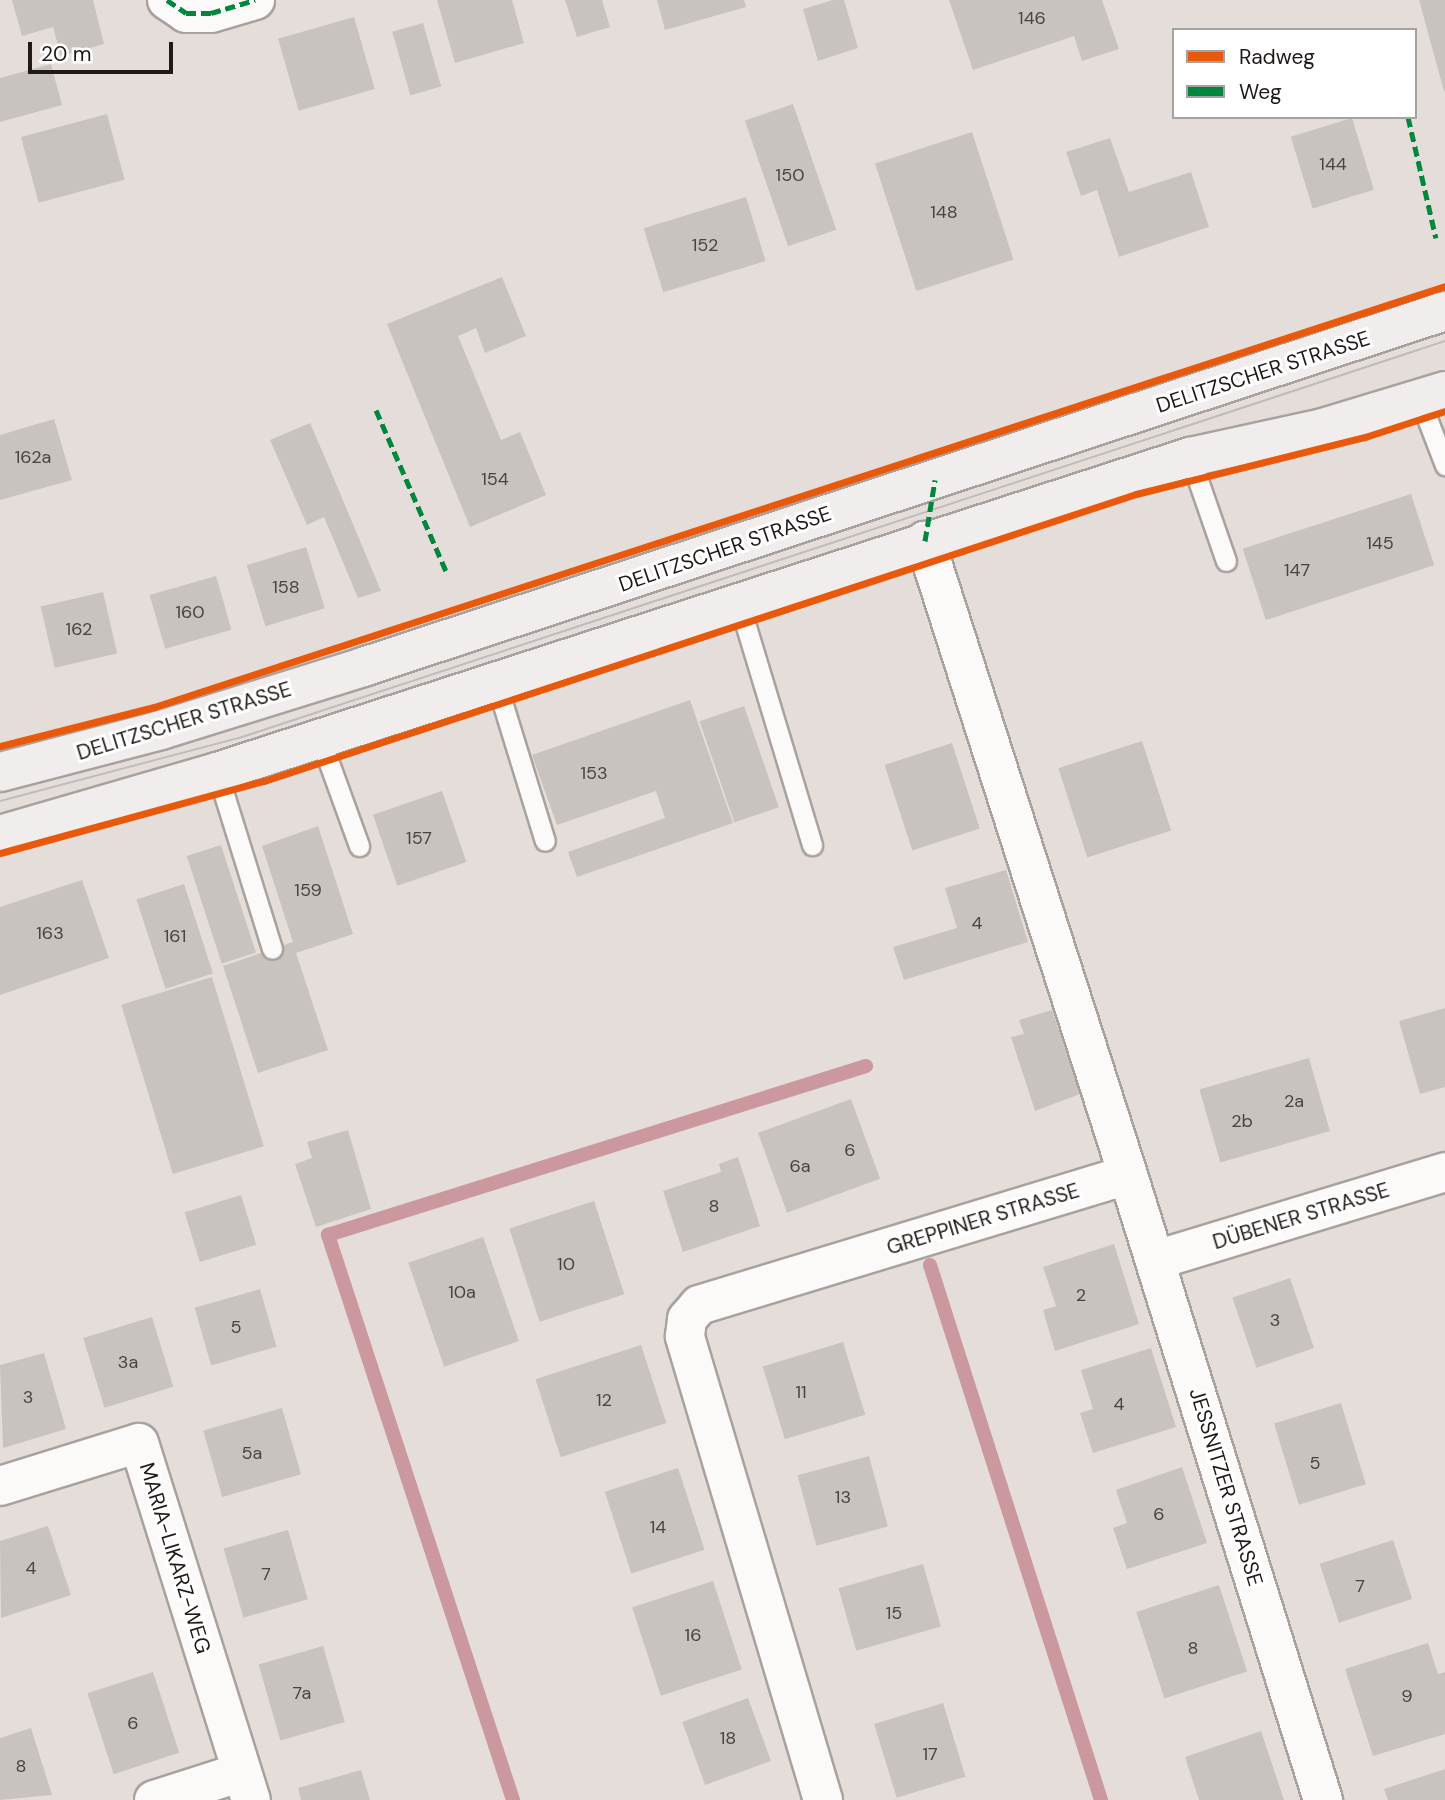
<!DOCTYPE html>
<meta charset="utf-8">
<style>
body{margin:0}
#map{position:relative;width:1445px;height:1800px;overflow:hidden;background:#e5ddd9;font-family:"DM Sans",sans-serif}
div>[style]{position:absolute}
.stream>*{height:14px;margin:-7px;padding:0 7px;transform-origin:7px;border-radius:7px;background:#cb98a0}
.building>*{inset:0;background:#c9c3bf;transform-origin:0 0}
.roads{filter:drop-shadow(2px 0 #a8a29f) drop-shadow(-2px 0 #a8a29f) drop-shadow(0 2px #a8a29f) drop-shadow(0 -2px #a8a29f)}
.lane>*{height:19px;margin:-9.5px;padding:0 9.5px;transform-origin:9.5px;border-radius:9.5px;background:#fbfaf9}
.street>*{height:38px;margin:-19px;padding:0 19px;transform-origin:19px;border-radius:19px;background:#fbfaf9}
.secondary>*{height:38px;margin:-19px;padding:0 19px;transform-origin:19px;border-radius:19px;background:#f1eded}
.tram>*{height:2px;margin:-1px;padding:0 1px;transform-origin:1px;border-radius:1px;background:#bebcbb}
.quiet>*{height:5px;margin-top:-2.5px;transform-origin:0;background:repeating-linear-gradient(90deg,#00873e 0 10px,transparent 0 15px)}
.cycleway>*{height:7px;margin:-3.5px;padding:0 3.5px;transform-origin:3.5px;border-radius:3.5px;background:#e8590c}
span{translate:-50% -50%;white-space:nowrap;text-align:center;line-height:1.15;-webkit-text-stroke:6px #fff;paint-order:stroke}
.number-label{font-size:18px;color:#4a4441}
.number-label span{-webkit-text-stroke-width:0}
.street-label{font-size:21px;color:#1f1a17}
.legend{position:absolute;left:1172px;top:28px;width:245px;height:91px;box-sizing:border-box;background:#fff;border:2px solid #a5a3a2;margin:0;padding:9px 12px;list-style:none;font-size:21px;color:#1f1a17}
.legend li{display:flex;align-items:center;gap:14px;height:35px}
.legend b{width:35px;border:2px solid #a5a3a2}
.scale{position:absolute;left:28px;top:42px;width:145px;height:32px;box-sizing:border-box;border:4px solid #1f1a17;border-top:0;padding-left:9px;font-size:21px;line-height:24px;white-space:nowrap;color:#1f1a17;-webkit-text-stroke:5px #fff;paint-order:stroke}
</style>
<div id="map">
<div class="stream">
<i style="left:930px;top:1265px;width:562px;rotate:72.27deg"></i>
<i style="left:513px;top:1800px;width:595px;rotate:-108.13deg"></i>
<i style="left:328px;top:1235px;width:564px;rotate:-17.44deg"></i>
</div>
<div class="building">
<i style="clip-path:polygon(12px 0,93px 0,104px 44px,61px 56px,53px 27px,22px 36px)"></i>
<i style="clip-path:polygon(437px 0,512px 0,524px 43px,455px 63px)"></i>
<i style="clip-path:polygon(565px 0,602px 0,610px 27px,577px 37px)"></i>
<i style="clip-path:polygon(657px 0,744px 0,746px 7px,665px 30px)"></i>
<i style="clip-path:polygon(833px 0,844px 0,858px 48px,818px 61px,803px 9px)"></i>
<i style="clip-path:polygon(949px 0,1102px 0,1119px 49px,1082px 61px,1074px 36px,973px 70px)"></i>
<i style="clip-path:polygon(1419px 0,1445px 0,1445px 91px,1444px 91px)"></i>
<i style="left:354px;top:17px;width:75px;height:79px;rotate:74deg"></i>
<i style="left:423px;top:23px;width:66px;height:32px;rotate:74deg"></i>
<i style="clip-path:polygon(51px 64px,62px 105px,0 122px,0 78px)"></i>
<i style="left:793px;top:104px;width:133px;height:51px;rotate:71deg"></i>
<i style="left:107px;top:114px;width:68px;height:89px;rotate:75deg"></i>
<i style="left:1352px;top:118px;width:75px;height:64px;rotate:73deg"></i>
<i style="left:972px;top:132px;width:134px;height:102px;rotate:72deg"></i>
<i style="clip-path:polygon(1110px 138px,1129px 192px,1191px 172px,1209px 227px,1119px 257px,1097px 190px,1081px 196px,1066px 152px)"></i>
<i style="left:746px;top:197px;width:67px;height:107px;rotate:73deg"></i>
<i style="clip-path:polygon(502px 277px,526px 336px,485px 353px,476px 328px,458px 336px,501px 440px,520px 432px,546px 495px,470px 527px,387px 324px)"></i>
<i style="clip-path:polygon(54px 419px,72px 480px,0 500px,0 435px)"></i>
<i style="clip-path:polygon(310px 423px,329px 467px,381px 591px,358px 598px,324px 517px,307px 525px,270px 440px)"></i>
<i style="left:1411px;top:494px;width:75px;height:177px;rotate:72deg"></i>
<i style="left:306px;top:547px;width:64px;height:62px;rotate:73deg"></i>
<i style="left:216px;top:576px;width:56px;height:69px;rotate:74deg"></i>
<i style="left:103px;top:592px;width:63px;height:64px;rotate:77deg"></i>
<i style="clip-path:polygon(690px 700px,733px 823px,577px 877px,568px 852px,665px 818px,656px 791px,557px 825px,532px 755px)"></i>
<i style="left:744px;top:706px;width:107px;height:47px;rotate:71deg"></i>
<i style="left:1142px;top:741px;width:94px;height:88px;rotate:72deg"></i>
<i style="left:952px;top:743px;width:90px;height:71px;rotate:72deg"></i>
<i style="left:442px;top:791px;width:75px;height:73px;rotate:71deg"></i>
<i style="clip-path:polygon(318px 826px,353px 934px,296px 953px,328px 1050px,258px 1073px,223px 966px,293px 942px,262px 846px)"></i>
<i style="left:221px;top:845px;width:113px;height:36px;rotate:72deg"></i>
<i style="clip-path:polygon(1006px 870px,1028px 942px,904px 980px,893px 947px,957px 928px,945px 888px)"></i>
<i style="clip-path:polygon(82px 880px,109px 958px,0 995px,0 907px)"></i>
<i style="left:184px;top:884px;width:94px;height:50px;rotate:72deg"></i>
<i style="left:212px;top:977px;width:177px;height:95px;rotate:73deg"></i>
<i style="clip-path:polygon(1445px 1008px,1445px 1087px,1420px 1094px,1399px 1021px)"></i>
<i style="clip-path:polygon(1052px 1010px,1080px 1094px,1035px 1111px,1011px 1037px,1024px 1034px,1019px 1020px)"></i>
<i style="left:1309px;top:1058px;width:76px;height:114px;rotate:74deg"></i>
<i style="left:851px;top:1099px;width:85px;height:99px;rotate:70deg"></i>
<i style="clip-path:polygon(348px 1130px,371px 1209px,316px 1227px,295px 1164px,312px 1158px,307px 1142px)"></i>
<i style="clip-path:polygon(738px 1157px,760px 1226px,683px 1252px,663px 1191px,721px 1172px,719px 1164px)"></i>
<i style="left:241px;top:1195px;width:52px;height:59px;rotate:73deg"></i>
<i style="left:594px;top:1201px;width:98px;height:89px;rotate:72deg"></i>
<i style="left:483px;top:1237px;width:110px;height:79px;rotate:71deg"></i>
<i style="clip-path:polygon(1114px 1244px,1139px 1324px,1055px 1351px,1043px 1310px,1056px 1306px,1043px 1267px)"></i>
<i style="left:1290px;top:1278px;width:74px;height:61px;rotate:71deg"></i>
<i style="left:260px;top:1289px;width:60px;height:68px;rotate:74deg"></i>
<i style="left:152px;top:1317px;width:73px;height:72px;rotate:73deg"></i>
<i style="left:843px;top:1342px;width:76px;height:84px;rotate:73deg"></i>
<i style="left:641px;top:1345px;width:82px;height:111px;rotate:72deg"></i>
<i style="clip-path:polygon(1151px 1348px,1176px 1427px,1093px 1453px,1080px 1413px,1093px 1409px,1081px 1370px)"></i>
<i style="clip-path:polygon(44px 1353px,66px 1429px,3px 1448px,0 1365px)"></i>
<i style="left:1341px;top:1403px;width:85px;height:70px;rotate:73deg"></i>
<i style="left:282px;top:1408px;width:69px;height:82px;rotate:74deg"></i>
<i style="left:869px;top:1456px;width:73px;height:74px;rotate:75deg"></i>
<i style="clip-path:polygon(1182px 1467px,1207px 1543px,1127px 1569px,1113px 1528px,1127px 1523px,1116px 1490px)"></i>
<i style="left:678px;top:1468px;width:86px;height:77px;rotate:72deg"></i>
<i style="clip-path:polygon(48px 1526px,71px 1595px,1px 1618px,0 1541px)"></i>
<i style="left:288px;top:1530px;width:72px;height:67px;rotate:74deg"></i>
<i style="left:1393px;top:1540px;width:62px;height:77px;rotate:72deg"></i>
<i style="left:923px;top:1564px;width:65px;height:88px;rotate:74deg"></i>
<i style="left:713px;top:1581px;width:93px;height:85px;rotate:72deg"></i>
<i style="left:1219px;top:1585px;width:91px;height:87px;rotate:72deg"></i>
<i style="clip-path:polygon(1428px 1643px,1438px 1674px,1445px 1672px,1445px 1734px,1373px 1756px,1345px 1669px)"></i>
<i style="left:323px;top:1646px;width:79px;height:67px;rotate:74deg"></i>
<i style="left:153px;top:1672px;width:85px;height:69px;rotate:72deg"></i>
<i style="left:748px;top:1698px;width:67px;height:70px;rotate:70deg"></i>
<i style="left:943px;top:1703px;width:77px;height:72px;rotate:73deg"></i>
<i style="clip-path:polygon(31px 1728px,52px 1795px,0 1800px,0 1738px)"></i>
<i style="clip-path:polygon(1261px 1731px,1284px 1800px,1199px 1800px,1185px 1757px)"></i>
<i style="clip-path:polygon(1445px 1769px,1445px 1800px,1388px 1800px,1384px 1789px)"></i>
<i style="clip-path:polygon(361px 1770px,370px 1800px,301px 1800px,298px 1788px)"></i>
</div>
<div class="roads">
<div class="lane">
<i style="left:1420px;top:400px;width:70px;rotate:69deg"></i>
<i style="left:1190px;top:457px;width:110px;rotate:70.9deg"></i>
<i style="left:739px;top:603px;width:253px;rotate:73.2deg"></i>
<i style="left:496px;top:682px;width:166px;rotate:72.9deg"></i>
<i style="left:320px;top:738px;width:115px;rotate:70.1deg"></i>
<i style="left:217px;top:772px;width:185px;rotate:72.7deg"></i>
</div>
<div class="street">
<i style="left:167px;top:0;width:23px;rotate:34deg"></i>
<i style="left:186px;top:13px;width:25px"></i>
<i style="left:211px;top:13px;width:46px;rotate:-16.5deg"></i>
<i style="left:1128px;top:1175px;width:655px;rotate:72.67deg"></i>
<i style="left:1156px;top:1260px;width:302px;rotate:-16.9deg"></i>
<i style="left:0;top:1486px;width:145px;rotate:-17.2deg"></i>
<i style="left:139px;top:1443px;width:374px;rotate:72.6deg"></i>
<i style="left:154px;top:1800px;width:92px;rotate:-17.7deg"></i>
<i style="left:823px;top:1800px;width:484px;rotate:-106.6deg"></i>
<i style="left:685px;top:1336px;width:17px;rotate:-83deg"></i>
<i style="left:687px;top:1319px;width:18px;rotate:-49deg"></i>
<i style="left:699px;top:1305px;width:448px;rotate:-16.9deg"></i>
<i style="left:1128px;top:1175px;width:666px;rotate:-107.75deg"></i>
</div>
<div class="secondary">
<i style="left:0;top:772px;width:166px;rotate:-14.6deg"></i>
<i style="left:161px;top:730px;width:212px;rotate:-17.3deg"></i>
<i style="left:363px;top:667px;width:1139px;rotate:-18.21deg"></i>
<i style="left:0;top:835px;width:226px;rotate:-16.2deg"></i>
<i style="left:217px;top:772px;width:1023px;rotate:-17.94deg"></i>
<i style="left:1190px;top:457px;width:136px;rotate:-12.3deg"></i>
<i style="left:1323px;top:428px;width:127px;rotate:-16.9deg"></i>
</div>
</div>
<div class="tram">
<i style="left:0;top:801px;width:247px;rotate:-14.8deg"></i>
<i style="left:239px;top:738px;width:1270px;rotate:-18.22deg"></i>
</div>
<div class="quiet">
<i style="left:167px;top:0;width:23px;rotate:34deg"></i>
<i style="left:186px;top:13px;width:25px"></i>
<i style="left:211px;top:13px;width:46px;rotate:-16.5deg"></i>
<i style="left:1408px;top:117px;width:124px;rotate:77deg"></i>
<i style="left:376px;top:410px;width:176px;rotate:66.5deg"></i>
<i style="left:925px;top:541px;width:62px;rotate:-80.7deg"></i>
</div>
<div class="cycleway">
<i style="left:0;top:746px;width:159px;rotate:-14.2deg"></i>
<i style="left:154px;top:707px;width:1358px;rotate:-18.06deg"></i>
<i style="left:0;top:853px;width:274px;rotate:-15.3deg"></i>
<i style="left:264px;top:781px;width:918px;rotate:-18.22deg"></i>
<i style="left:1136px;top:494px;width:236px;rotate:-14deg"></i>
<i style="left:1365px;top:437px;width:84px;rotate:-18deg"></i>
</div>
<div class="number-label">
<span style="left:1032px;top:18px">146</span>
<span style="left:1333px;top:164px">144</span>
<span style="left:790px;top:175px">150</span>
<span style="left:944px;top:212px">148</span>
<span style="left:705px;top:245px">152</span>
<span style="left:33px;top:457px">162a</span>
<span style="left:495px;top:479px">154</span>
<span style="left:1380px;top:543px">145</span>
<span style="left:1297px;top:570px">147</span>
<span style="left:286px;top:587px">158</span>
<span style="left:190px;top:612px">160</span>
<span style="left:79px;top:629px">162</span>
<span style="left:594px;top:773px">153</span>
<span style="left:419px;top:838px">157</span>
<span style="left:308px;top:890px">159</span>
<span style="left:977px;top:923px">4</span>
<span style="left:50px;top:933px">163</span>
<span style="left:175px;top:936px">161</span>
<span style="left:1294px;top:1101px">2a</span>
<span style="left:1242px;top:1121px">2b</span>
<span style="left:850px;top:1150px">6</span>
<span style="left:800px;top:1166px">6a</span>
<span style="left:714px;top:1206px">8</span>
<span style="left:566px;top:1264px">10</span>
<span style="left:462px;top:1292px">10a</span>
<span style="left:1081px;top:1295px">2</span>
<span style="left:1275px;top:1320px">3</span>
<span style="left:236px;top:1327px">5</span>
<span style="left:128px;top:1362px">3a</span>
<span style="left:801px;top:1392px">11</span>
<span style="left:28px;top:1397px">3</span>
<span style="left:604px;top:1400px">12</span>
<span style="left:1119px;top:1404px">4</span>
<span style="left:252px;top:1453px">5a</span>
<span style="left:1315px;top:1463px">5</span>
<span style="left:843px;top:1497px">13</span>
<span style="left:1159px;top:1514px">6</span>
<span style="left:658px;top:1527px">14</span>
<span style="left:31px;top:1568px">4</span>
<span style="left:266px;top:1574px">7</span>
<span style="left:1360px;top:1586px">7</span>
<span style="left:894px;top:1613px">15</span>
<span style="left:693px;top:1635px">16</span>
<span style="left:1193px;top:1648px">8</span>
<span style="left:302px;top:1693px">7a</span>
<span style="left:1407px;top:1696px">9</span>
<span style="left:133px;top:1723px">6</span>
<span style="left:728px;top:1738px">18</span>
<span style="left:930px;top:1754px">17</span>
<span style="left:21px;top:1766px">8</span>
</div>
<div class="street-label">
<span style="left:1263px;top:372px;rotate:-18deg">DELITZSCHER STRASSE</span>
<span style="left:725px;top:549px;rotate:-19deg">DELITZSCHER STRASSE</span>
<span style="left:184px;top:721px;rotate:-17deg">DELITZSCHER STRASSE</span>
<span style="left:1301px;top:1216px;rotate:-17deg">DÜBENER STRASSE</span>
<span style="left:983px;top:1219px;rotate:-17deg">GREPPINER STRASSE</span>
<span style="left:1226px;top:1487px;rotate:73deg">JESSNITZER STRASSE</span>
<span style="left:175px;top:1558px;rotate:73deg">MARIA-LIKARZ-WEG</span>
</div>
<ul class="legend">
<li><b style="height:9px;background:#e8590c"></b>Radweg</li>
<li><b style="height:9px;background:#00873e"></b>Weg</li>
</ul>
<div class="scale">20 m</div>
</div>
